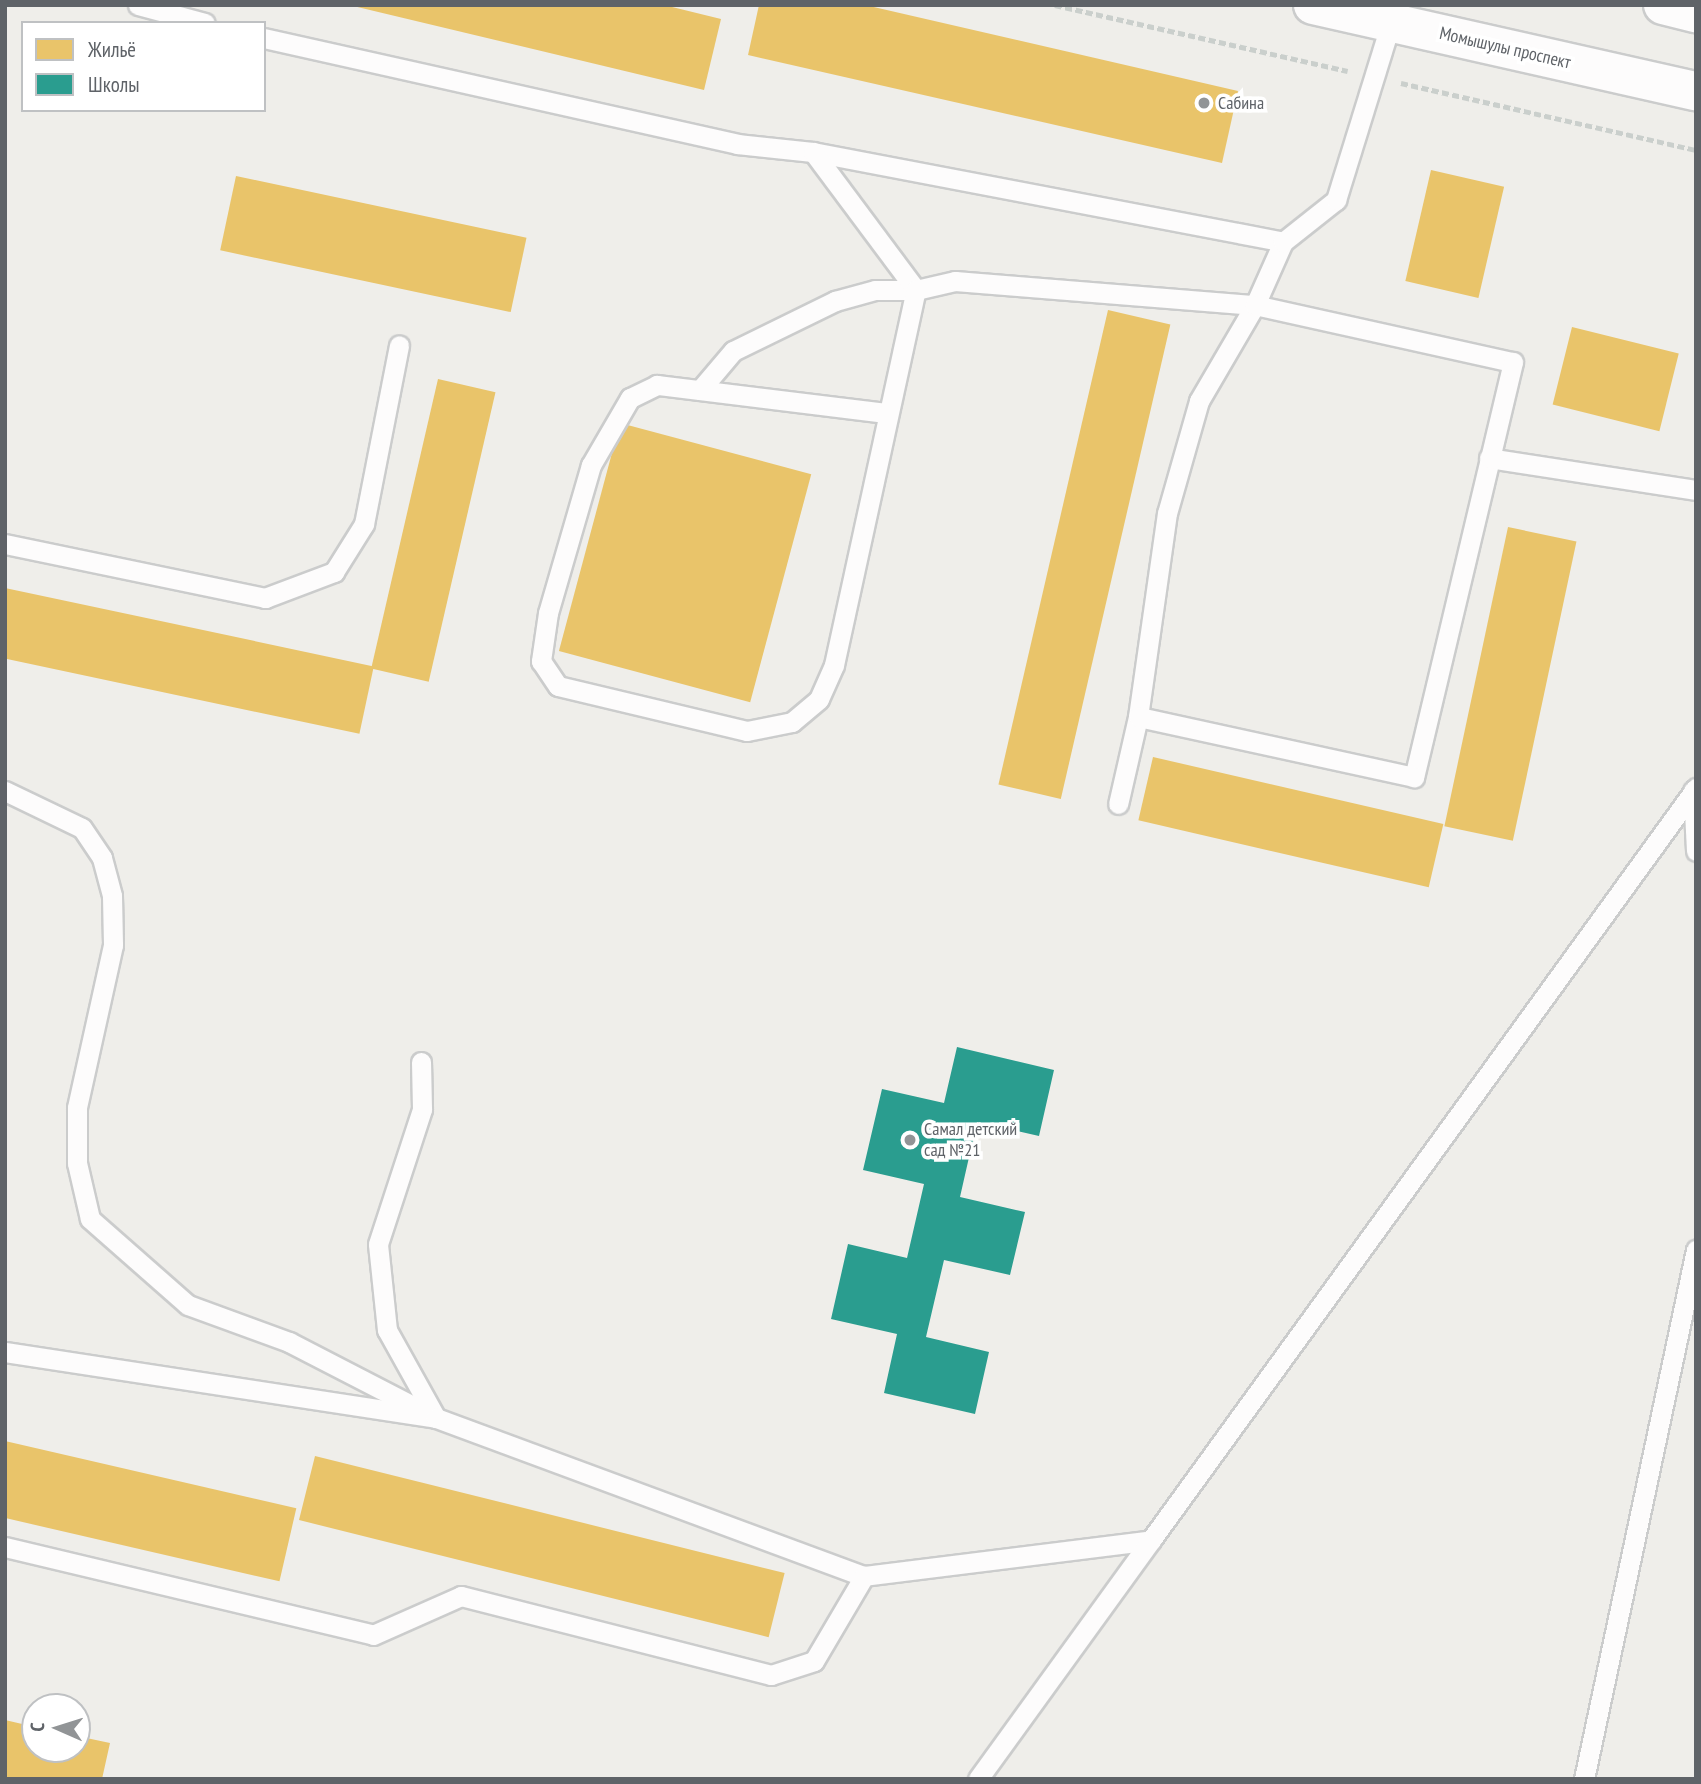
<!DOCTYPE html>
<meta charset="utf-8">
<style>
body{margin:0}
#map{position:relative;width:1701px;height:1784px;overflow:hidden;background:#efeeea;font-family:"PT Sans Narrow",sans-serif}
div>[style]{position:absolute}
.homes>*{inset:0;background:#e9c46a;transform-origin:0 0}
.schools>*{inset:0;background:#2a9d8f}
.path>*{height:4.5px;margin-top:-2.25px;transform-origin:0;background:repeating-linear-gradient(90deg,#cacfcc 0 7px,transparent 0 10.5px)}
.roads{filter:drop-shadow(2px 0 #cbcccc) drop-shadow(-2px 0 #cbcccc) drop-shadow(0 2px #cbcccc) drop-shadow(0 -2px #cbcccc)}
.lane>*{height:19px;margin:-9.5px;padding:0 9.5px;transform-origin:9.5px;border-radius:9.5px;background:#fdfcfc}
.secondary>*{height:38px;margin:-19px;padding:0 19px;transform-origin:19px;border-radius:19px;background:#fdfcfc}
.dots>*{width:19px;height:19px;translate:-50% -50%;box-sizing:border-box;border:4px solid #fff;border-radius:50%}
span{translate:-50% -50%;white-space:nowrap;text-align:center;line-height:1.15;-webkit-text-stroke:7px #fff;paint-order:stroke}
.street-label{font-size:18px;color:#5f6368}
.poi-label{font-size:18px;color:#5f6368}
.left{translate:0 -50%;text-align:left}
.frame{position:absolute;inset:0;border:7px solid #5f6368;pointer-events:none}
.legend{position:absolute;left:21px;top:21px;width:245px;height:91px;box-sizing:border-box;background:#fff;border:2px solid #bfc1c3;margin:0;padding:9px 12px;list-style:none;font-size:21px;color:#5f6368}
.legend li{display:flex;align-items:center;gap:14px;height:35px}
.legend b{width:35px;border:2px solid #bfc1c3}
.north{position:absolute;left:21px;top:1693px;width:70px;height:70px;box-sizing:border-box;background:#fff;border:2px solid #bfc1c3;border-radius:50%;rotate:273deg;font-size:19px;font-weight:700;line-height:28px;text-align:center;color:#5f6368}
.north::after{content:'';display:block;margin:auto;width:24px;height:32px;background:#919496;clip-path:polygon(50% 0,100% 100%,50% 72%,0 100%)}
</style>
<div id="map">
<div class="homes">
<i style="clip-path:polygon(349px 5px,664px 5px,721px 19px,704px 90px)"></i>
<i style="clip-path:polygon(759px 5px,865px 5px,1238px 91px,1222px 163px,748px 55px)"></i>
<i style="left:1431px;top:170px;width:75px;height:114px;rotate:13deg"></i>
<i style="left:236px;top:176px;width:297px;height:76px;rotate:12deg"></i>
<i style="left:1108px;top:310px;width:64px;height:487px;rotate:13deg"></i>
<i style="left:1572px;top:327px;width:110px;height:80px;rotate:14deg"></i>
<i style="left:438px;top:379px;width:59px;height:297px;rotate:13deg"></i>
<i style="left:620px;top:423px;width:198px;height:236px;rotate:15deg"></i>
<i style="left:1508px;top:527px;width:70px;height:306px;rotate:12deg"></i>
<i style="left:5px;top:588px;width:377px;height:69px;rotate:12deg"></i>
<i style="left:1153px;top:757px;width:298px;height:65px;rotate:13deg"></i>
<i style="left:5px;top:1441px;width:299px;height:75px;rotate:13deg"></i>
<i style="left:315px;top:1456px;width:484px;height:66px;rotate:14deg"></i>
<i style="clip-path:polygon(5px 1720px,35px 1727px,35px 1749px,77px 1749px,77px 1736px,110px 1743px,102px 1779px,5px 1779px)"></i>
</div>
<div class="schools">
<i style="clip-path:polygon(957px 1047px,1054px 1070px,1039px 1136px,977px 1122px,960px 1197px,1025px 1212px,1010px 1275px,944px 1260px,926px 1337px,989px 1352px,975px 1414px,884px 1393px,897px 1334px,831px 1319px,848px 1244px,907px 1258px,924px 1184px,863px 1170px,882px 1089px,944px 1103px)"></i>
</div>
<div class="path">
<i style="left:1055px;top:5px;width:300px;rotate:12.7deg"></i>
<i style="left:1401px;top:83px;width:303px;rotate:12.8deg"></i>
</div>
<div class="roads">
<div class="lane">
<i style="left:138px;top:5px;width:69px;rotate:15deg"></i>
<i style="left:264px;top:38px;width:485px;rotate:12.6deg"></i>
<i style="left:737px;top:144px;width:76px;rotate:6deg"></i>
<i style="left:813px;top:152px;width:479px;rotate:10.8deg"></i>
<i style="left:1283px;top:242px;width:69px;rotate:114deg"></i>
<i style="left:1255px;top:305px;width:111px;rotate:120.3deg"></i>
<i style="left:1199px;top:401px;width:116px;rotate:105.9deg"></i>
<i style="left:1167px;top:513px;width:206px;rotate:98.1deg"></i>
<i style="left:1138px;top:717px;width:89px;rotate:102.9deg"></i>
<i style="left:1283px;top:242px;width:68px;rotate:-38.4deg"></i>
<i style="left:1336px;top:200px;width:186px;rotate:-72.8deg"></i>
<i style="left:700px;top:390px;width:51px;rotate:-49.8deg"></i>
<i style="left:733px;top:351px;width:114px;rotate:-26.1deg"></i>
<i style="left:835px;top:301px;width:41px;rotate:-15.4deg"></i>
<i style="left:875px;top:290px;width:41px"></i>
<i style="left:916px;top:290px;width:172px;rotate:-126.7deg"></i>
<i style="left:886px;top:413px;width:231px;rotate:-173deg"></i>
<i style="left:657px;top:385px;width:30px;rotate:154deg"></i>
<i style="left:630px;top:398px;width:78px;rotate:120.2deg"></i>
<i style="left:591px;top:465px;width:154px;rotate:106.2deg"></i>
<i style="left:548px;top:613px;width:49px;rotate:98.3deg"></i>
<i style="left:541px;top:661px;width:30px;rotate:56deg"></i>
<i style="left:558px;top:686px;width:194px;rotate:13.4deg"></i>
<i style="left:747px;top:731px;width:46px;rotate:-11.3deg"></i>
<i style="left:792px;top:722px;width:35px;rotate:-40deg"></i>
<i style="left:819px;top:699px;width:37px;rotate:-66deg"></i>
<i style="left:834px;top:665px;width:384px;rotate:-77.7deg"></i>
<i style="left:916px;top:290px;width:40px;rotate:-13deg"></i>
<i style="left:955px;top:281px;width:301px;rotate:4.6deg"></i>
<i style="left:1255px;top:305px;width:264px;rotate:12.5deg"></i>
<i style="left:1513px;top:362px;width:427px;rotate:103.4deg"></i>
<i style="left:1414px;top:777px;width:282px;rotate:-167.7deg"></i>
<i style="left:1489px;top:458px;width:209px;rotate:8.8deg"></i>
<i style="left:5px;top:544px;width:266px;rotate:11.7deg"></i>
<i style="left:265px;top:598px;width:74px;rotate:-20.6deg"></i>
<i style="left:334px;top:572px;width:57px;rotate:-58deg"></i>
<i style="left:364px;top:524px;width:182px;rotate:-78.9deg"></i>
<i style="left:5px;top:791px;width:85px;rotate:25.7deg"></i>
<i style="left:82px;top:828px;width:36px;rotate:56deg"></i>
<i style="left:102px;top:858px;width:39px;rotate:75deg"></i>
<i style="left:112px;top:896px;width:49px;rotate:88.8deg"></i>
<i style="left:113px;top:945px;width:167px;rotate:102.5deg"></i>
<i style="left:77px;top:1108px;width:55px;rotate:90deg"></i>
<i style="left:77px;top:1163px;width:57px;rotate:76.9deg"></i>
<i style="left:90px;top:1219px;width:130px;rotate:41.3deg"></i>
<i style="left:188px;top:1305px;width:108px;rotate:20.1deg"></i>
<i style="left:289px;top:1342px;width:165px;rotate:27.3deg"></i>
<i style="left:436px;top:1418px;width:101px;rotate:-119.1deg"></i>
<i style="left:387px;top:1330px;width:86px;rotate:-96deg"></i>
<i style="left:378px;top:1244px;width:142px;rotate:-71.9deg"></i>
<i style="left:422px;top:1109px;width:47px;rotate:-91.2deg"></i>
<i style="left:1693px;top:791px;width:60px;rotate:87.1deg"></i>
<i style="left:5px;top:1352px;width:436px;rotate:8.7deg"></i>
<i style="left:436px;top:1418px;width:456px;rotate:20.3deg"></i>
<i style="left:864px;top:1576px;width:289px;rotate:-7.1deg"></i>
<i style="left:1151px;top:1540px;width:929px;rotate:-54.07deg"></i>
<i style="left:5px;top:1547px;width:378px;rotate:13.4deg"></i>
<i style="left:373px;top:1635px;width:96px;rotate:-23.9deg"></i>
<i style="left:461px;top:1596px;width:320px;rotate:14.3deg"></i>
<i style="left:771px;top:1675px;width:45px;rotate:-18deg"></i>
<i style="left:814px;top:1661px;width:99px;rotate:-59.5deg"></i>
<i style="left:978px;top:1779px;width:295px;rotate:-54.1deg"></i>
<i style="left:1584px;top:1779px;width:541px;rotate:-78.05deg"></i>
</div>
<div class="secondary">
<i style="left:1313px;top:5px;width:393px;rotate:12.7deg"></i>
<i style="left:1663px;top:5px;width:34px;rotate:14deg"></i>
</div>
</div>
<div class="dots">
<i style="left:1204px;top:103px;background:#919496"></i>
<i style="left:910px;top:1140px;background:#919496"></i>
</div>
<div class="street-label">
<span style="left:1505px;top:48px;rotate:13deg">Момышулы проспект</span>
</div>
<div class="poi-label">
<span class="left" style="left:1218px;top:103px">Сабина</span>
<span class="left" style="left:924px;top:1140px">Самал детский<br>сад №21</span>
</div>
<div class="frame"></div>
<ul class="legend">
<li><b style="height:19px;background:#e9c46a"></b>Жильё</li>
<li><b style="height:19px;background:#2a9d8f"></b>Школы</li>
</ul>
<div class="north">С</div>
</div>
